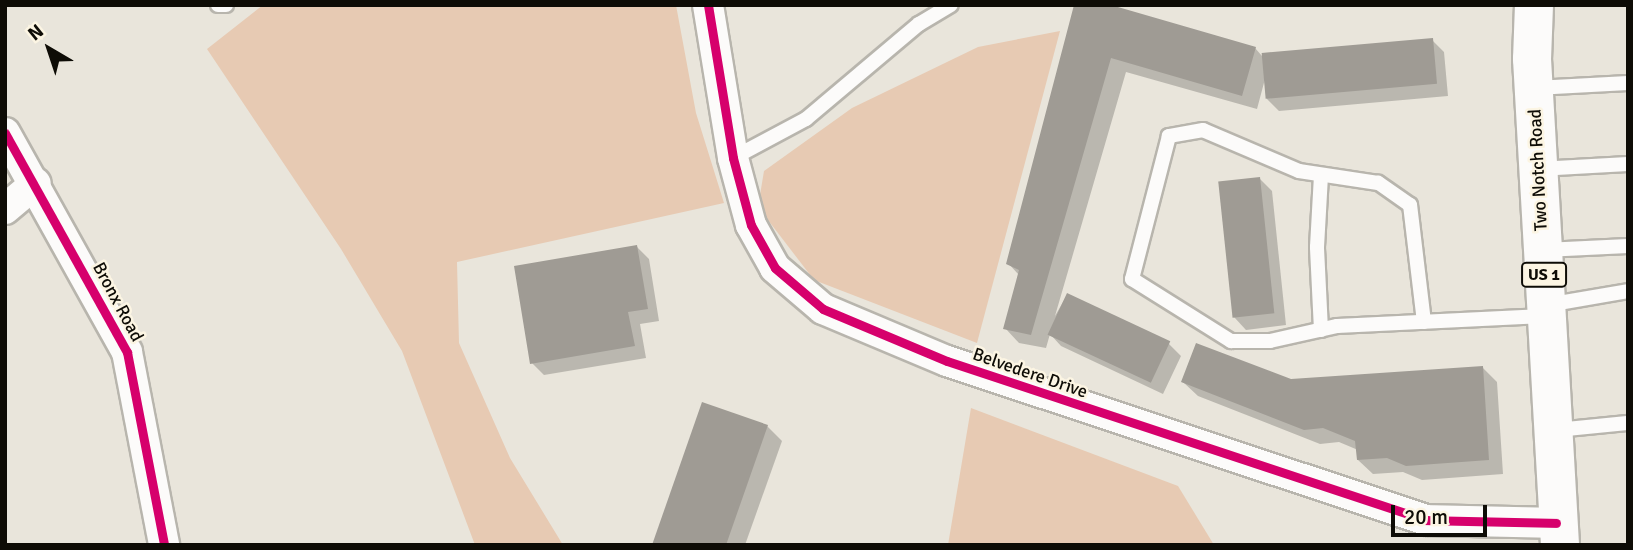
<!DOCTYPE html>
<style>
body{margin:0}
#map{position:relative;width:1633px;height:550px;overflow:hidden;background:#e9e5db;font-family:Signika,sans-serif}
div>[style]{position:absolute}
.green>*{inset:0;background:#e7cab3}
.shadow>*{inset:0;background:#0003}
.building>*{inset:0;background:#9f9b94;transform-origin:0 0}
.roads{filter:drop-shadow(2px 0 #b8b5ad) drop-shadow(-2px 0 #b8b5ad) drop-shadow(0 2px #b8b5ad) drop-shadow(0 -2px #b8b5ad)}
.service>*{height:14px;margin:-7px;padding:0 7px;transform-origin:7px;border-radius:7px;background:#fcfbfa}
.minor>*{height:30px;margin:-15px;padding:0 15px;transform-origin:15px;border-radius:15px;background:#fcfbfa}
.primary>*{height:38px;margin:-19px;padding:0 19px;transform-origin:19px;border-radius:19px;background:#fcfbfa}
.cycleway>*{height:9px;margin:-4.5px;padding:0 4.5px;transform-origin:4.5px;border-radius:4.5px;background:#d6006c}
span{translate:-50% -50%;white-space:nowrap;text-align:center;line-height:1.15;-webkit-text-stroke:5px #fcf5e3;paint-order:stroke}
.shield-label span{padding:2px 5px;background:#fcf5e3;border:2px solid;border-radius:5px;-webkit-text-stroke-width:0}
.shield-label{font-size:16px;color:#0e0c06;font-weight:700}
.street-label{font-size:18px;color:#0e0c06}
.frame{position:absolute;inset:0;border:7px solid #0e0c06;pointer-events:none}
.north{position:absolute;left:14px;top:14px;width:70px;height:70px;-webkit-text-stroke:5px #fcf5e3;paint-order:stroke;rotate:321deg;font-size:19px;font-weight:700;line-height:28px;text-align:center;color:#0e0c06}
.north::after{content:'';display:block;margin:auto;width:24px;height:32px;background:#0e0c06;clip-path:polygon(50% 0,100% 100%,50% 72%,0 100%)}
.scale{position:absolute;left:1391px;top:505px;width:96px;height:32px;box-sizing:border-box;border:4px solid #0e0c06;border-top:0;padding-left:9px;font-size:21px;line-height:24px;white-space:nowrap;color:#0e0c06;-webkit-text-stroke:5px #fcf5e3;paint-order:stroke}
</style>
<div id="map">
<div class="green">
<i style="clip-path:polygon(263px 5px,676px 5px,696px 113px,724px 203px,457px 262px,459px 343px,510px 458px,563px 545px,475px 545px,402px 351px,341px 249px,207px 49px)"></i>
<i style="clip-path:polygon(1060px 31px,977px 343px,814px 280px,758px 207px,764px 171px,852px 108px,978px 47px)"></i>
<i style="clip-path:polygon(971px 408px,1178px 486px,1214px 545px,948px 545px)"></i>
</div>
<div class="shadow">
<i style="clip-path:polygon(1076px 5px,1255px 48px,1262px 56px,1432px 40px,1444px 52px,1448px 96px,1279px 111px,1267px 99px,1265px 79px,1257px 109px,1126px 72px,1055px 316px,1067px 295px,1169px 344px,1181px 356px,1163px 394px,1061px 346px,1050px 334px,1046px 348px,1019px 343px,1005px 328px,1019px 275px,1008px 263px)"></i>
<i style="clip-path:polygon(1260px 179px,1272px 191px,1286px 325px,1246px 330px,1234px 317px)"></i>
<i style="clip-path:polygon(637px 247px,649px 259px,659px 321px,640px 324px,646px 358px,544px 375px,532px 363px)"></i>
<i style="clip-path:polygon(1482px 367px,1497px 382px,1503px 474px,1422px 480px,1403px 472px,1373px 474px,1358px 460px,1358px 450px,1339px 442px,1320px 444px,1198px 396px,1183px 382px,1290px 381px)"></i>
<i style="clip-path:polygon(767px 426px,782px 441px,745px 545px,654px 545px)"></i>
</div>
<div class="building">
<i style="clip-path:polygon(1074px 5px,1111px 5px,1256px 47px,1242px 96px,1111px 58px,1031px 335px,1003px 329px,1019px 270px,1006px 264px)"></i>
<i style="left:1433px;top:38px;width:46px;height:172px;rotate:85deg"></i>
<i style="left:1260px;top:177px;width:137px;height:42px;rotate:84deg"></i>
<i style="clip-path:polygon(637px 245px,648px 309px,628px 312px,635px 346px,530px 364px,514px 266px)"></i>
<i style="left:1067px;top:293px;width:114px;height:46px;rotate:25deg"></i>
<i style="clip-path:polygon(1196px 343px,1291px 379px,1483px 366px,1489px 460px,1406px 466px,1387px 458px,1357px 460px,1355px 441px,1323px 428px,1304px 430px,1181px 382px)"></i>
<i style="clip-path:polygon(702px 402px,768px 425px,726px 545px,652px 545px)"></i>
</div>
<div class="roads">
<div class="service">
<i style="left:218px;top:5px;width:8px"></i>
<i style="left:1535px;top:88px;width:93px;rotate:-3.1deg"></i>
<i style="left:733px;top:158px;width:83px;rotate:-28.1deg"></i>
<i style="left:806px;top:119px;width:148px;rotate:-40.1deg"></i>
<i style="left:919px;top:24px;width:37px;rotate:-31deg"></i>
<i style="left:1538px;top:169px;width:90px;rotate:-3.2deg"></i>
<i style="left:1544px;top:250px;width:84px;rotate:-2.7deg"></i>
<i style="left:1547px;top:305px;width:82px;rotate:-9.8deg"></i>
<i style="left:1424px;top:322px;width:118px;rotate:-96.8deg"></i>
<i style="left:1410px;top:205px;width:39px;rotate:-145deg"></i>
<i style="left:1378px;top:183px;width:80px;rotate:-171.4deg"></i>
<i style="left:1299px;top:171px;width:104px;rotate:-156.9deg"></i>
<i style="left:1203px;top:130px;width:35px;rotate:170deg"></i>
<i style="left:1169px;top:136px;width:148px;rotate:104.5deg"></i>
<i style="left:1132px;top:279px;width:117px;rotate:32.1deg"></i>
<i style="left:1231px;top:341px;width:39px"></i>
<i style="left:1270px;top:341px;width:69px;rotate:-12.6deg"></i>
<i style="left:1337px;top:326px;width:207px;rotate:-2.8deg"></i>
<i style="left:1321px;top:330px;width:83px;rotate:-92.8deg"></i>
<i style="left:1317px;top:247px;width:72px;rotate:-86.8deg"></i>
<i style="left:1556px;top:430px;width:72px;rotate:-5.6deg"></i>
</div>
<div class="minor">
<i style="left:708px;top:5px;width:155px;rotate:80.7deg"></i>
<i style="left:733px;top:158px;width:69px;rotate:75deg"></i>
<i style="left:751px;top:225px;width:49px;rotate:60.8deg"></i>
<i style="left:775px;top:268px;width:63px;rotate:40.5deg"></i>
<i style="left:823px;top:309px;width:134px;rotate:22.8deg"></i>
<i style="left:947px;top:361px;width:505px;rotate:18.36deg"></i>
<i style="left:1426px;top:520px;width:130px;rotate:1.3deg"></i>
<i style="left:5px;top:133px;width:251px;rotate:60.9deg"></i>
<i style="left:127px;top:352px;width:197px;rotate:79.1deg"></i>
<i style="left:5px;top:209px;width:40px;rotate:-40deg"></i>
</div>
<div class="primary">
<i style="left:1534px;top:5px;width:54px;rotate:92.1deg"></i>
<i style="left:1532px;top:59px;width:487px;rotate:86.7deg"></i>
</div>
</div>
<div class="cycleway">
<i style="left:708px;top:5px;width:155px;rotate:80.7deg"></i>
<i style="left:733px;top:158px;width:69px;rotate:75deg"></i>
<i style="left:751px;top:225px;width:49px;rotate:60.8deg"></i>
<i style="left:775px;top:268px;width:63px;rotate:40.5deg"></i>
<i style="left:823px;top:309px;width:134px;rotate:22.8deg"></i>
<i style="left:947px;top:361px;width:505px;rotate:18.36deg"></i>
<i style="left:1426px;top:520px;width:130px;rotate:1.3deg"></i>
<i style="left:5px;top:133px;width:251px;rotate:60.9deg"></i>
<i style="left:127px;top:352px;width:197px;rotate:79.1deg"></i>
</div>
<div class="shield-label">
<span style="left:1544px;top:275px">US 1</span>
</div>
<div class="street-label">
<span style="left:1538px;top:170px;rotate:-93deg">Two Notch Road</span>
<span style="left:118px;top:302px;rotate:62deg">Bronx Road</span>
<span style="left:1030px;top:373px;rotate:19deg">Belvedere Drive</span>
</div>
<div class="frame"></div>
<div class="north">N</div>
<div class="scale">20 m</div>
</div>
